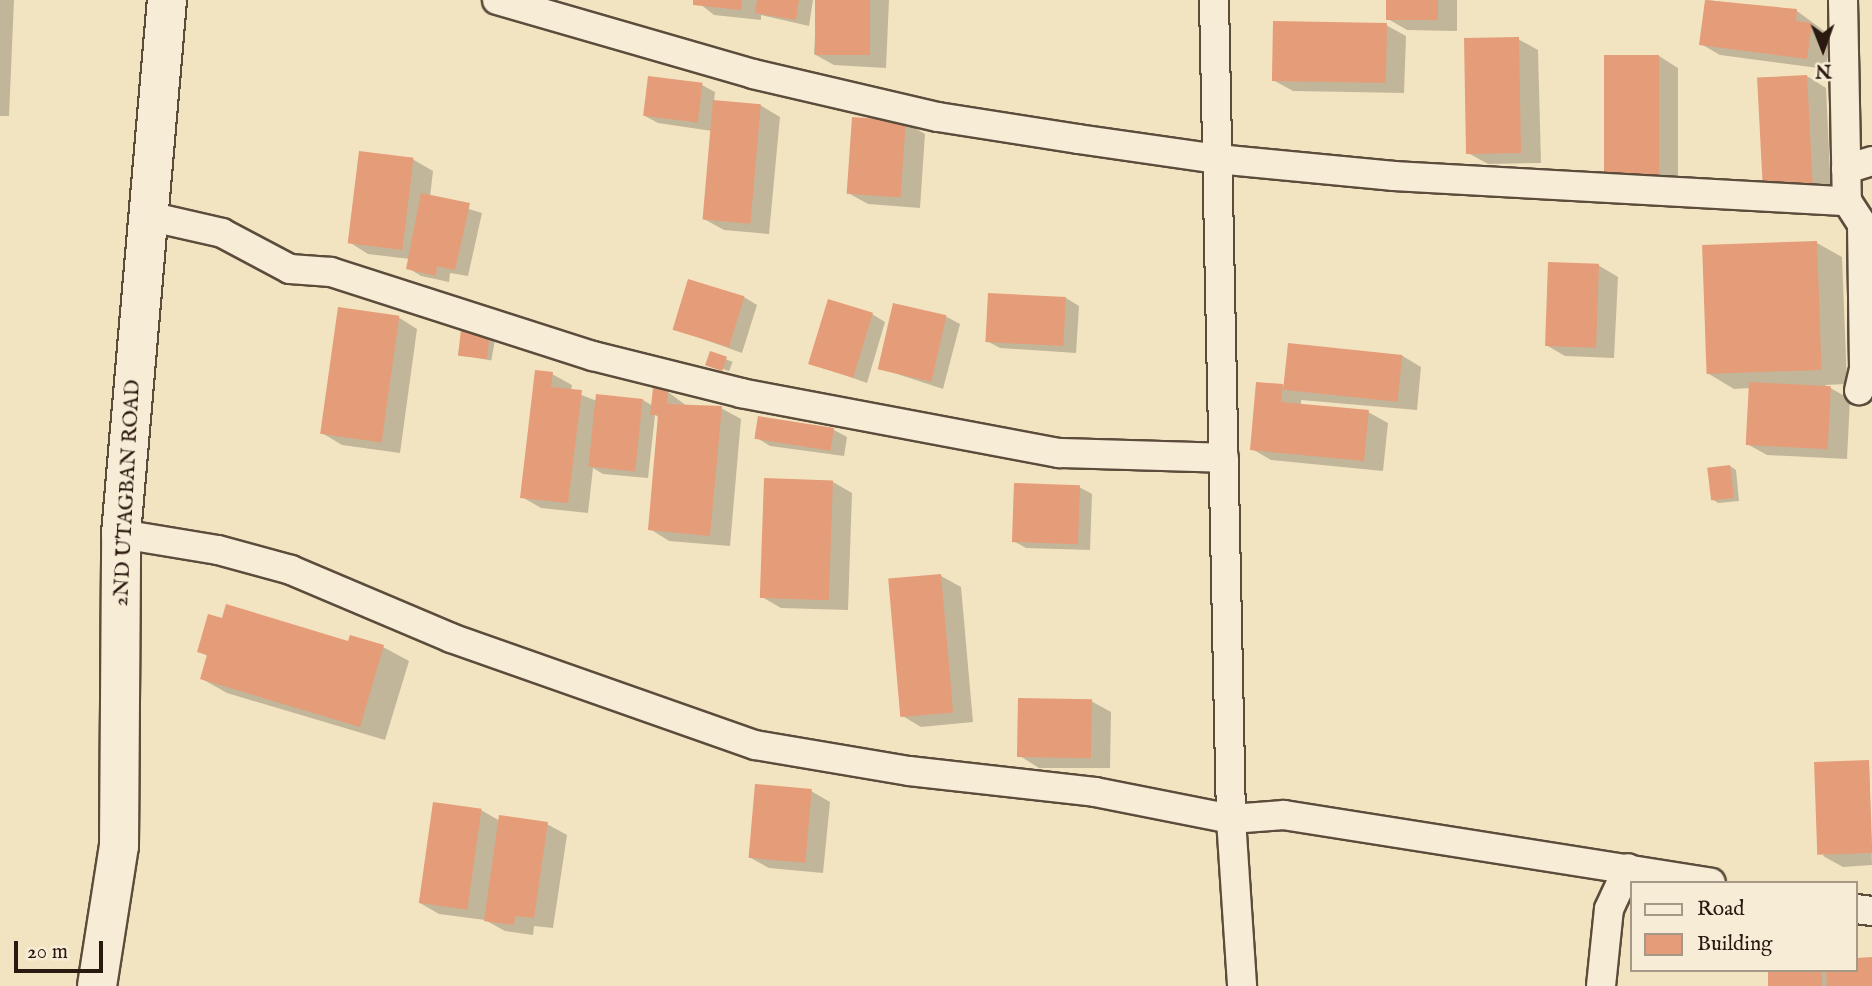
<!DOCTYPE html>
<style>
body{margin:0}
#map{position:relative;width:1872px;height:986px;overflow:hidden;background:#f3e4c1;font-family:"IM FELL English",serif}
div>[style]{position:absolute}
.shadow>*{inset:0;background:#0003;transform-origin:0 0}
.building>*{inset:0;background:#e59c79;transform-origin:0 0}
.roads{filter:drop-shadow(2px 0 #5c4c3c) drop-shadow(-2px 0 #5c4c3c) drop-shadow(0 2px #5c4c3c) drop-shadow(0 -2px #5c4c3c)}
.street>*{height:28px;margin:-14px;padding:0 14px;transform-origin:14px;border-radius:14px;background:#f7edd7}
.secondary>*{height:38px;margin:-19px;padding:0 19px;transform-origin:19px;border-radius:19px;background:#f7edd7}
span{translate:-50% -50%;white-space:nowrap;text-align:center;line-height:1.15;-webkit-text-stroke:5px #f7edd7;paint-order:stroke}
.street-label{font-size:21px;color:#2a190f}
.legend{position:absolute;left:1630px;top:881px;width:228px;height:91px;box-sizing:border-box;background:#f7edd7;border:2px solid #a59887;margin:0;padding:9px 12px;list-style:none;font-size:21px;color:#2a190f}
.legend li{display:flex;align-items:center;gap:14px;height:35px}
.legend b{width:35px;border:2px solid #a59887}
.north{position:absolute;left:1788px;top:14px;width:70px;height:70px;-webkit-text-stroke:5px #f7edd7;paint-order:stroke;rotate:179deg;font-size:19px;font-weight:700;line-height:28px;text-align:center;color:#2a190f}
.north::after{content:'';display:block;margin:auto;width:24px;height:32px;background:#2a190f;clip-path:polygon(50% 0,100% 100%,50% 72%,0 100%)}
.scale{position:absolute;left:14px;top:941px;width:89px;height:32px;box-sizing:border-box;border:4px solid #2a190f;border-top:0;padding-left:9px;font-size:21px;line-height:24px;white-space:nowrap;color:#2a190f;-webkit-text-stroke:5px #f7edd7;paint-order:stroke}
</style>
<div id="map">
<div class="shadow">
<i style="clip-path:polygon(0 0,14px 0,9px 116px,0 116px)"></i>
<i style="clip-path:polygon(695px 0,813px 0,809px 26px,761px 15px,761px 20px,714px 15px)"></i>
<i style="clip-path:polygon(817px 0,889px 0,886px 68px,834px 65px,814px 54px)"></i>
<i style="clip-path:polygon(1388px 0,1457px 0,1457px 31px,1407px 30px,1388px 19px)"></i>
<i style="clip-path:polygon(1707px 0,1797px 11px,1831px 36px,1826px 69px,1720px 55px,1701px 44px)"></i>
<i style="clip-path:polygon(1386px 25px,1406px 36px,1404px 93px,1293px 91px,1273px 80px)"></i>
<i style="clip-path:polygon(1518px 39px,1538px 50px,1541px 163px,1488px 164px,1468px 153px)"></i>
<i style="clip-path:polygon(1659px 56px,1678px 68px,1678px 185px,1625px 185px)"></i>
<i style="clip-path:polygon(1807px 76px,1826px 88px,1831px 193px,1783px 196px)"></i>
<i style="clip-path:polygon(702px 85px,715px 92px,714px 101px,760px 105px,780px 117px,769px 234px,724px 230px,704px 219px,712px 131px,658px 123px,645px 116px)"></i>
<i style="clip-path:polygon(906px 123px,925px 134px,920px 208px,868px 204px,848px 193px)"></i>
<i style="clip-path:polygon(360px 153px,414px 160px,433px 171px,430px 197px,482px 213px,468px 276px,450px 273px,449px 282px,421px 276px,408px 268px,410px 259px,368px 254px,349px 242px)"></i>
<i style="clip-path:polygon(1817px 243px,1842px 257px,1847px 384px,1825px 385px,1850px 399px,1847px 459px,1767px 455px,1747px 444px,1750px 388px,1734px 389px,1709px 374px)"></i>
<i style="clip-path:polygon(1598px 265px,1618px 277px,1614px 358px,1565px 356px,1546px 345px)"></i>
<i style="clip-path:polygon(744px 297px,757px 305px,742px 353px,675px 329px)"></i>
<i style="clip-path:polygon(1066px 298px,1079px 306px,1076px 353px,1000px 348px,987px 341px)"></i>
<i style="clip-path:polygon(872px 314px,885px 322px,867px 383px,810px 363px)"></i>
<i style="clip-path:polygon(398px 317px,417px 329px,400px 453px,342px 445px,322px 433px)"></i>
<i style="clip-path:polygon(947px 317px,960px 324px,943px 389px,882px 369px)"></i>
<i style="left:462px;top:331px;width:34px;height:24px;rotate:10deg"></i>
<i style="left:711px;top:354px;width:23px;height:10px;rotate:20deg"></i>
<i style="clip-path:polygon(1401px 355px,1421px 367px,1417px 410px,1301px 400px,1301px 405px,1368px 412px,1388px 423px,1383px 471px,1271px 460px,1252px 449px,1258px 384px,1285px 386px)"></i>
<i style="clip-path:polygon(552px 374px,572px 385px,571px 391px,597px 401px,643px 400px,653px 406px,668px 392px,687px 406px,721px 408px,741px 419px,730px 546px,669px 541px,650px 529px,660px 418px,655px 415px,648px 478px,603px 474px,593px 468px,588px 513px,541px 508px,522px 497px)"></i>
<i style="clip-path:polygon(834px 430px,847px 437px,844px 456px,770px 446px,757px 438px)"></i>
<i style="clip-path:polygon(1730px 466px,1736px 470px,1739px 501px,1718px 503px,1712px 499px)"></i>
<i style="clip-path:polygon(833px 482px,852px 493px,848px 610px,781px 608px,762px 597px)"></i>
<i style="clip-path:polygon(1079px 487px,1092px 494px,1090px 550px,1026px 548px,1013px 541px)"></i>
<i style="clip-path:polygon(941px 576px,961px 587px,973px 722px,921px 727px,901px 715px)"></i>
<i style="clip-path:polygon(351px 637px,383px 647px,409px 661px,385px 740px,227px 693px,202px 679px,209px 657px,199px 651px,349px 643px)"></i>
<i style="clip-path:polygon(1091px 701px,1111px 712px,1110px 768px,1039px 768px,1020px 756px)"></i>
<i style="clip-path:polygon(1869px 762px,1872px 865px,1843px 867px,1823px 856px)"></i>
<i style="clip-path:polygon(811px 791px,830px 802px,823px 873px,769px 868px,749px 857px)"></i>
<i style="clip-path:polygon(481px 810px,500px 821px,547px 824px,567px 835px,553px 928px,534px 926px,533px 935px,505px 931px,485px 920px,439px 914px,420px 903px)"></i>
<i style="clip-path:polygon(1872px 959px,1872px 986px,1770px 986px,1770px 970px,1856px 970px)"></i>
</div>
<div class="building">
<i style="clip-path:polygon(693px 0,742px 0,741px 10px,693px 5px)"></i>
<i style="clip-path:polygon(757px 0,799px 0,796px 20px,755px 13px)"></i>
<i style="left:815px;top:0;width:55px;height:55px"></i>
<i style="left:1386px;top:0;width:52px;height:20px"></i>
<i style="clip-path:polygon(1705px 0,1797px 9px,1796px 21px,1812px 23px,1807px 59px,1699px 45px)"></i>
<i style="left:1273px;top:21px;width:114px;height:60px;rotate:1deg"></i>
<i style="left:1519px;top:37px;width:116px;height:55px;rotate:89deg"></i>
<i style="left:1604px;top:55px;width:55px;height:120px"></i>
<i style="left:1807px;top:75px;width:108px;height:50px;rotate:87deg"></i>
<i style="left:648px;top:76px;width:55px;height:40px;rotate:7deg"></i>
<i style="left:713px;top:100px;width:48px;height:120px;rotate:5deg"></i>
<i style="left:852px;top:117px;width:54px;height:77px;rotate:4deg"></i>
<i style="left:359px;top:151px;width:55px;height:93px;rotate:7deg"></i>
<i style="clip-path:polygon(421px 193px,470px 203px,455px 270px,437px 266px,436px 276px,406px 269px)"></i>
<i style="left:1817px;top:241px;width:129px;height:115px;rotate:88deg"></i>
<i style="left:1548px;top:262px;width:51px;height:84px;rotate:2deg"></i>
<i style="left:688px;top:279px;width:59px;height:53px;rotate:17deg"></i>
<i style="left:988px;top:293px;width:78px;height:49px;rotate:3deg"></i>
<i style="left:828px;top:299px;width:47px;height:68px;rotate:17deg"></i>
<i style="left:893px;top:303px;width:55px;height:68px;rotate:13deg"></i>
<i style="left:338px;top:307px;width:62px;height:128px;rotate:8deg"></i>
<i style="left:461px;top:329px;width:29px;height:27px;rotate:6deg"></i>
<i style="left:1288px;top:343px;width:115px;height:47px;rotate:6deg"></i>
<i style="left:710px;top:351px;width:18px;height:15px;rotate:19deg"></i>
<i style="clip-path:polygon(535px 370px,553px 372px,551px 387px,582px 390px,568px 503px,520px 498px)"></i>
<i style="clip-path:polygon(1256px 382px,1283px 384px,1281px 402px,1369px 410px,1364px 461px,1250px 450px)"></i>
<i style="left:1749px;top:382px;width:82px;height:63px;rotate:3deg"></i>
<i style="clip-path:polygon(653px 388px,668px 390px,667px 404px,722px 406px,710px 536px,648px 530px,658px 415px,650px 415px)"></i>
<i style="left:596px;top:394px;width:47px;height:73px;rotate:6deg"></i>
<i style="left:758px;top:416px;width:77px;height:23px;rotate:9deg"></i>
<i style="left:1730px;top:465px;width:33px;height:23px;rotate:83deg"></i>
<i style="left:764px;top:478px;width:69px;height:120px;rotate:2deg"></i>
<i style="left:1014px;top:483px;width:66px;height:59px;rotate:2deg"></i>
<i style="left:941px;top:574px;width:139px;height:53px;rotate:85deg"></i>
<i style="clip-path:polygon(226px 604px,348px 641px,350px 635px,384px 645px,360px 727px,200px 679px,207px 655px,197px 652px,208px 614px,222px 618px)"></i>
<i style="left:1018px;top:698px;width:74px;height:59px;rotate:1deg"></i>
<i style="left:1869px;top:760px;width:93px;height:55px;rotate:88deg"></i>
<i style="left:755px;top:784px;width:57px;height:74px;rotate:5deg"></i>
<i style="left:433px;top:802px;width:49px;height:102px;rotate:8deg"></i>
<i style="clip-path:polygon(499px 815px,548px 822px,534px 918px,515px 916px,514px 925px,484px 921px)"></i>
<i style="clip-path:polygon(1872px 957px,1872px 986px,1827px 986px,1826px 970px,1856px 970px,1856px 958px)"></i>
<i style="left:1768px;top:970px;width:54px;height:16px"></i>
</div>
<div class="roads">
<div class="street">
<i style="left:497px;top:0;width:266px;rotate:16.1deg"></i>
<i style="left:753px;top:74px;width:190px;rotate:13.1deg"></i>
<i style="left:938px;top:117px;width:142px;rotate:8.9deg"></i>
<i style="left:1078px;top:139px;width:140px;rotate:8.2deg"></i>
<i style="left:1217px;top:159px;width:178px;rotate:5.5deg"></i>
<i style="left:1394px;top:176px;width:454px;rotate:3.2deg"></i>
<i style="left:1214px;top:0;width:819px;rotate:88.81deg"></i>
<i style="left:1231px;top:819px;width:167px;rotate:86.2deg"></i>
<i style="left:1843px;top:0;width:201px;rotate:88.9deg"></i>
<i style="left:1847px;top:201px;width:27px;rotate:57deg"></i>
<i style="left:1862px;top:224px;width:145px;rotate:89.2deg"></i>
<i style="left:1864px;top:369px;width:22px;rotate:103deg"></i>
<i style="left:1846px;top:169px;width:27px;rotate:-17deg"></i>
<i style="left:148px;top:216px;width:76px;rotate:12.9deg"></i>
<i style="left:222px;top:233px;width:77px;rotate:27.9deg"></i>
<i style="left:290px;top:269px;width:41px;rotate:4.2deg"></i>
<i style="left:331px;top:272px;width:275px;rotate:17.8deg"></i>
<i style="left:593px;top:356px;width:153px;rotate:14deg"></i>
<i style="left:741px;top:393px;width:324px;rotate:10.7deg"></i>
<i style="left:1059px;top:453px;width:165px;rotate:1.7deg"></i>
<i style="left:121px;top:534px;width:98px;rotate:9.4deg"></i>
<i style="left:218px;top:550px;width:76px;rotate:15.3deg"></i>
<i style="left:291px;top:570px;width:174px;rotate:23deg"></i>
<i style="left:451px;top:638px;width:322px;rotate:19.4deg"></i>
<i style="left:755px;top:745px;width:156px;rotate:9.6deg"></i>
<i style="left:909px;top:771px;width:187px;rotate:6.4deg"></i>
<i style="left:1095px;top:792px;width:139px;rotate:11.2deg"></i>
<i style="left:1231px;top:819px;width:53px;rotate:-4.3deg"></i>
<i style="left:1284px;top:815px;width:432px;rotate:9deg"></i>
<i style="left:1856px;top:909px;width:16px;rotate:7deg"></i>
<i style="left:1601px;top:986px;width:77px;rotate:-84.1deg"></i>
<i style="left:1609px;top:909px;width:45px;rotate:-65.1deg"></i>
</div>
<div class="secondary">
<i style="left:97px;top:986px;width:142px;rotate:-81.1deg"></i>
<i style="left:119px;top:846px;width:312px;rotate:-89.6deg"></i>
<i style="left:121px;top:534px;width:536px;rotate:-85.08deg"></i>
</div>
</div>
<div class="street-label">
<span style="left:128px;top:493px;rotate:-87deg">2ND UTAGBAN ROAD</span>
</div>
<ul class="legend">
<li><b style="height:9px;background:#f7edd7"></b>Road</li>
<li><b style="height:19px;background:#e59c79"></b>Building</li>
</ul>
<div class="north">N</div>
<div class="scale">20 m</div>
</div>
